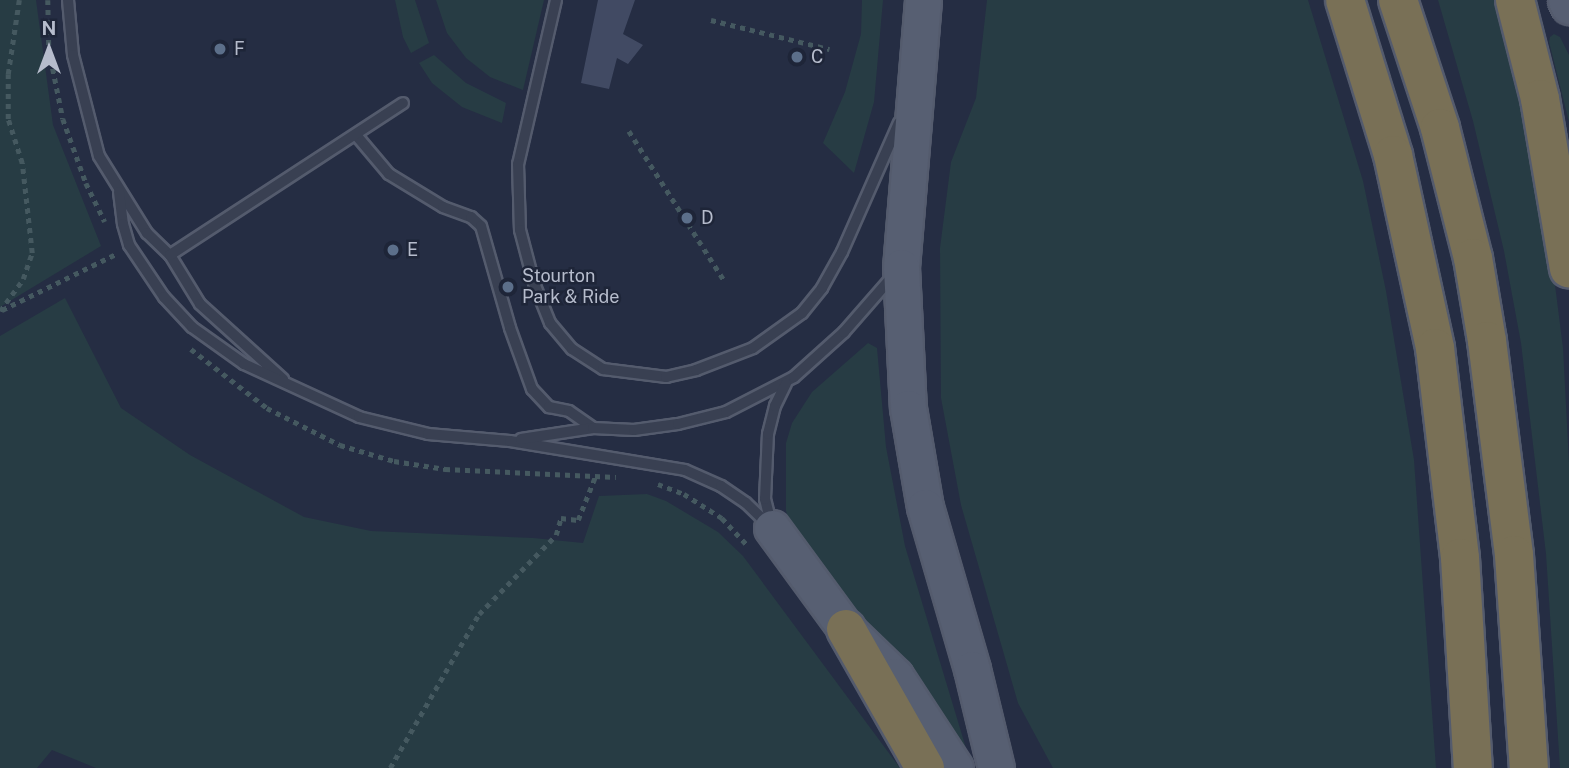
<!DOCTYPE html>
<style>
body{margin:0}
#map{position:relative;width:1569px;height:768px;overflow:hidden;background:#252d43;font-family:"Public Sans",sans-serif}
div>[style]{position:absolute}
.green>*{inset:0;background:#273c44}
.building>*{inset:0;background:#414a63}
.path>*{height:4.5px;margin-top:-2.25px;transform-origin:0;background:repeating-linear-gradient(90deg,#455960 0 5px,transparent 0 10px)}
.roads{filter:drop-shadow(2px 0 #545b6d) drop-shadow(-2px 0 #545b6d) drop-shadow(0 2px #545b6d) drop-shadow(0 -2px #545b6d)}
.lane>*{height:10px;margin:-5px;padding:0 5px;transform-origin:5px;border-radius:5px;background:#394052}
.primary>*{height:35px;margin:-17.5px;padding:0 17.5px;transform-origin:17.5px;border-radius:17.5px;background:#575f72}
.highway>*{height:38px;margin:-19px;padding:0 19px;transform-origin:19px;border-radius:19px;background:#797056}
.dots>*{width:19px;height:19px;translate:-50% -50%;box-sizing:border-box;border:4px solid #1e2538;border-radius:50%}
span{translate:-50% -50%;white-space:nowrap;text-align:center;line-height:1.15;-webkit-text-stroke:5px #1e2538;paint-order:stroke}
.poi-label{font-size:18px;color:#b6bccc}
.left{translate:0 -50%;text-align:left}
.north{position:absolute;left:14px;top:14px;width:70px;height:70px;-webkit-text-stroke:5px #1e2538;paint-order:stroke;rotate:0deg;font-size:19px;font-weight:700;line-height:28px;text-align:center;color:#b6bccc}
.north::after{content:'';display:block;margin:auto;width:24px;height:32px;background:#b6bccc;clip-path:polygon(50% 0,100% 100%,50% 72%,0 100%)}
</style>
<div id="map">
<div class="green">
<i style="clip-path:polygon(0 0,36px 0,53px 125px,101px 246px,0 307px)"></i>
<i style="clip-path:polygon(395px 0,415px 0,429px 43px,411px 53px,403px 37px)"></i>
<i style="clip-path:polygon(436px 0,544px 0,523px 90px,490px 77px,466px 58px,447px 33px)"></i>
<i style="clip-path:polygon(862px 0,883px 0,874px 102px,854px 173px,823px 143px,845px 92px,861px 34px)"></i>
<i style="clip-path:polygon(987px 0,1308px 0,1363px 181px,1386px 291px,1414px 460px,1436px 768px,1053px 768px,1018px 703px,961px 505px,941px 398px,940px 248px,951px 162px,976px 98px)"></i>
<i style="clip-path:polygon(1438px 0,1499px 0,1545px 206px,1563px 348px,1569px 463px,1569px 768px,1560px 768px,1546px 554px,1521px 343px,1504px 251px,1473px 121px)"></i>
<i style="clip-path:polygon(1554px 34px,1560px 37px,1569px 55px,1569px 122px,1549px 42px,1550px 37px)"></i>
<i style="clip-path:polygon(434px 55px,466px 83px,506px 103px,502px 123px,462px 107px,432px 83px,419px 63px)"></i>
<i style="clip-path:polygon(65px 298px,121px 408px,190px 455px,304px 517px,371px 531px,533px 538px,583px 543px,599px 496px,647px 494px,666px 501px,718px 532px,743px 556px,900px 768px,96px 768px,52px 750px,37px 768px,0 768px,0 336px)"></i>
<i style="clip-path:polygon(868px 343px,877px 348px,886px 447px,905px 546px,972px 768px,968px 768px,903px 669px,793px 530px,786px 511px,786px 443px,792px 423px,812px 392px)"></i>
</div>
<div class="building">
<i style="clip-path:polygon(598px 0,635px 0,623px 34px,643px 45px,628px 64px,617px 58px,609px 89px,581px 83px)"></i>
</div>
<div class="path">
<i style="left:48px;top:0;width:49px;rotate:88.8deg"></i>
<i style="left:49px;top:49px;width:71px;rotate:78.7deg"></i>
<i style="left:63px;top:119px;width:68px;rotate:70.2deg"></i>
<i style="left:86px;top:183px;width:43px;rotate:64deg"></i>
<i style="left:711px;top:20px;width:122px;rotate:13.8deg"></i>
<i style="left:629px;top:131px;width:177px;rotate:57.5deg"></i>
<i style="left:2px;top:310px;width:127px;rotate:-26.2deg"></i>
<i style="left:0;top:311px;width:39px;rotate:-54deg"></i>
<i style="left:23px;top:279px;width:28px;rotate:-71deg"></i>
<i style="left:32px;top:253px;width:91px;rotate:-96.3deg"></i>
<i style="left:22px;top:163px;width:46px;rotate:-107.7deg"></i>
<i style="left:8px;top:119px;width:45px;rotate:-90deg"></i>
<i style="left:8px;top:74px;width:75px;rotate:-81.5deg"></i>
<i style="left:191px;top:349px;width:96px;rotate:37.8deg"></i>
<i style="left:267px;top:408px;width:82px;rotate:26.9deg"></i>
<i style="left:340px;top:445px;width:56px;rotate:16.5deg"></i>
<i style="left:394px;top:461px;width:52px;rotate:8.9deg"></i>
<i style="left:445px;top:469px;width:171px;rotate:2.7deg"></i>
<i style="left:658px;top:484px;width:28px;rotate:21deg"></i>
<i style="left:684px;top:494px;width:45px;rotate:32.3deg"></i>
<i style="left:722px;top:518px;width:38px;rotate:47deg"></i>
<i style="left:390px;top:768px;width:178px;rotate:-60deg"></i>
<i style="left:479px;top:614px;width:110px;rotate:-45.7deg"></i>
<i style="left:556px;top:535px;width:18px;rotate:-74deg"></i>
<i style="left:561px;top:518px;width:17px;rotate:7deg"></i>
<i style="left:578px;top:520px;width:46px;rotate:-68.4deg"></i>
</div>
<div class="roads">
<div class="lane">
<i style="left:68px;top:0;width:55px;rotate:84.8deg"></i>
<i style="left:73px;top:55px;width:104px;rotate:75.6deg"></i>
<i style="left:99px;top:156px;width:91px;rotate:58.1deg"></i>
<i style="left:147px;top:233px;width:32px;rotate:44deg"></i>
<i style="left:170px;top:255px;width:57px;rotate:58.5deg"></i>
<i style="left:200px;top:304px;width:112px;rotate:42.1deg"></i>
<i style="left:556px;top:0;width:168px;rotate:103deg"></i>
<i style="left:518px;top:164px;width:66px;rotate:88.3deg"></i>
<i style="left:520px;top:230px;width:55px;rotate:75.2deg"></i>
<i style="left:534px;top:283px;width:43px;rotate:68.2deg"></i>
<i style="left:550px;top:323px;width:34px;rotate:50deg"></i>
<i style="left:572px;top:349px;width:37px;rotate:33deg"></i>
<i style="left:603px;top:369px;width:64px;rotate:7.2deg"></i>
<i style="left:666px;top:377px;width:31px;rotate:-13deg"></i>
<i style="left:696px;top:370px;width:61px;rotate:-21.1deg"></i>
<i style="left:753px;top:348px;width:60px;rotate:-35.5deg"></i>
<i style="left:802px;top:313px;width:32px;rotate:-51deg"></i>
<i style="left:822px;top:288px;width:41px;rotate:-60.9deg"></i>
<i style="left:842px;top:252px;width:141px;rotate:-66.2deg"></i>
<i style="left:356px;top:135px;width:51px;rotate:49.8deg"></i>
<i style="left:389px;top:174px;width:63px;rotate:31.4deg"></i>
<i style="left:443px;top:207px;width:30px;rotate:20deg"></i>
<i style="left:471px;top:217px;width:13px;rotate:42deg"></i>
<i style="left:481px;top:226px;width:106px;rotate:74.1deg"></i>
<i style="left:510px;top:328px;width:65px;rotate:70.2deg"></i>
<i style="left:532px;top:389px;width:25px;rotate:47deg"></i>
<i style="left:549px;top:407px;width:20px;rotate:11deg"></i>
<i style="left:569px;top:411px;width:29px;rotate:35deg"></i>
<i style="left:119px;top:192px;width:32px;rotate:83deg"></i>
<i style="left:123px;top:224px;width:22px;rotate:74deg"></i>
<i style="left:129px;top:245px;width:63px;rotate:56.1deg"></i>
<i style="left:164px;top:297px;width:41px;rotate:47deg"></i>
<i style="left:192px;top:327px;width:64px;rotate:35.4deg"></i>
<i style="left:244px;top:364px;width:127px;rotate:24.7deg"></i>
<i style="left:359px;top:417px;width:71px;rotate:13.8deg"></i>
<i style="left:428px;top:434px;width:82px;rotate:4.9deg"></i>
<i style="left:510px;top:441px;width:177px;rotate:9.4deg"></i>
<i style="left:685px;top:470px;width:39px;rotate:24deg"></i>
<i style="left:721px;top:486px;width:30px;rotate:34deg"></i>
<i style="left:746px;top:503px;width:33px;rotate:44deg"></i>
<i style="left:170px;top:255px;width:278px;rotate:-33.1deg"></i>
<i style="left:521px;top:439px;width:73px;rotate:-8.7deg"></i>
<i style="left:593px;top:428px;width:41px;rotate:2.8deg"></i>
<i style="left:634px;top:430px;width:44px;rotate:-7.8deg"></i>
<i style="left:678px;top:424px;width:49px;rotate:-14deg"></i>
<i style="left:726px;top:412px;width:76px;rotate:-27.2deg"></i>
<i style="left:794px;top:377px;width:67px;rotate:-42deg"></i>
<i style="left:844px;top:332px;width:73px;rotate:-48.9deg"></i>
<i style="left:771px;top:523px;width:25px;rotate:-104deg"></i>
<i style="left:765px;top:499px;width:65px;rotate:-87.4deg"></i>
<i style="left:768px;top:434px;width:29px;rotate:-76deg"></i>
<i style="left:775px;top:406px;width:25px;rotate:-64deg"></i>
</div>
<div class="primary">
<i style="left:923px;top:0;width:268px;rotate:94.7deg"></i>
<i style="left:901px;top:267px;width:141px;rotate:87.2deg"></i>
<i style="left:908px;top:408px;width:100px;rotate:80.3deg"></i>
<i style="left:925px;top:507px;width:169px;rotate:73.8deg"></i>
<i style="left:972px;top:669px;width:102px;rotate:76.4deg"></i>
<i style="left:1566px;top:0;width:7px;rotate:63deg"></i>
<i style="left:772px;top:528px;width:125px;rotate:53.8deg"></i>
<i style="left:846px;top:629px;width:68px;rotate:43.8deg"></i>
<i style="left:895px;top:676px;width:110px;rotate:56.9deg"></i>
</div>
<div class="highway">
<i style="left:1345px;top:0;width:162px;rotate:72.8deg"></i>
<i style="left:1393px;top:155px;width:198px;rotate:77.7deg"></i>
<i style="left:1435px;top:348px;width:211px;rotate:83.2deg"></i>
<i style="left:1460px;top:558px;width:210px;rotate:86.5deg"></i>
<i style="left:1398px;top:0;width:135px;rotate:71.8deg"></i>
<i style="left:1440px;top:128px;width:134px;rotate:75.8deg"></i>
<i style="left:1473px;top:258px;width:84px;rotate:80.4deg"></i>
<i style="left:1487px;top:341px;width:216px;rotate:82.8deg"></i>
<i style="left:1514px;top:555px;width:214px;rotate:86deg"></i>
<i style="left:1515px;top:0;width:102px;rotate:75.8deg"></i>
<i style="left:1540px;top:99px;width:172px;rotate:80.3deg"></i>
<i style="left:846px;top:629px;width:160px;rotate:60.4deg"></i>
</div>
</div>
<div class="dots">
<i style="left:220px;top:49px;background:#5c6f8a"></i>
<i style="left:797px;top:57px;background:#5c6f8a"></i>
<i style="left:687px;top:218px;background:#5c6f8a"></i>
<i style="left:393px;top:250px;background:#5c6f8a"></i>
<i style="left:508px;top:287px;background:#5c6f8a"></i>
</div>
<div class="poi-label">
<span class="left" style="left:234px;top:49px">F</span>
<span class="left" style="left:811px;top:57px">C</span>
<span class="left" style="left:701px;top:218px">D</span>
<span class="left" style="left:407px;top:250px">E</span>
<span class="left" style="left:522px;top:287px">Stourton<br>Park &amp; Ride</span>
</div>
<div class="north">N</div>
</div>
